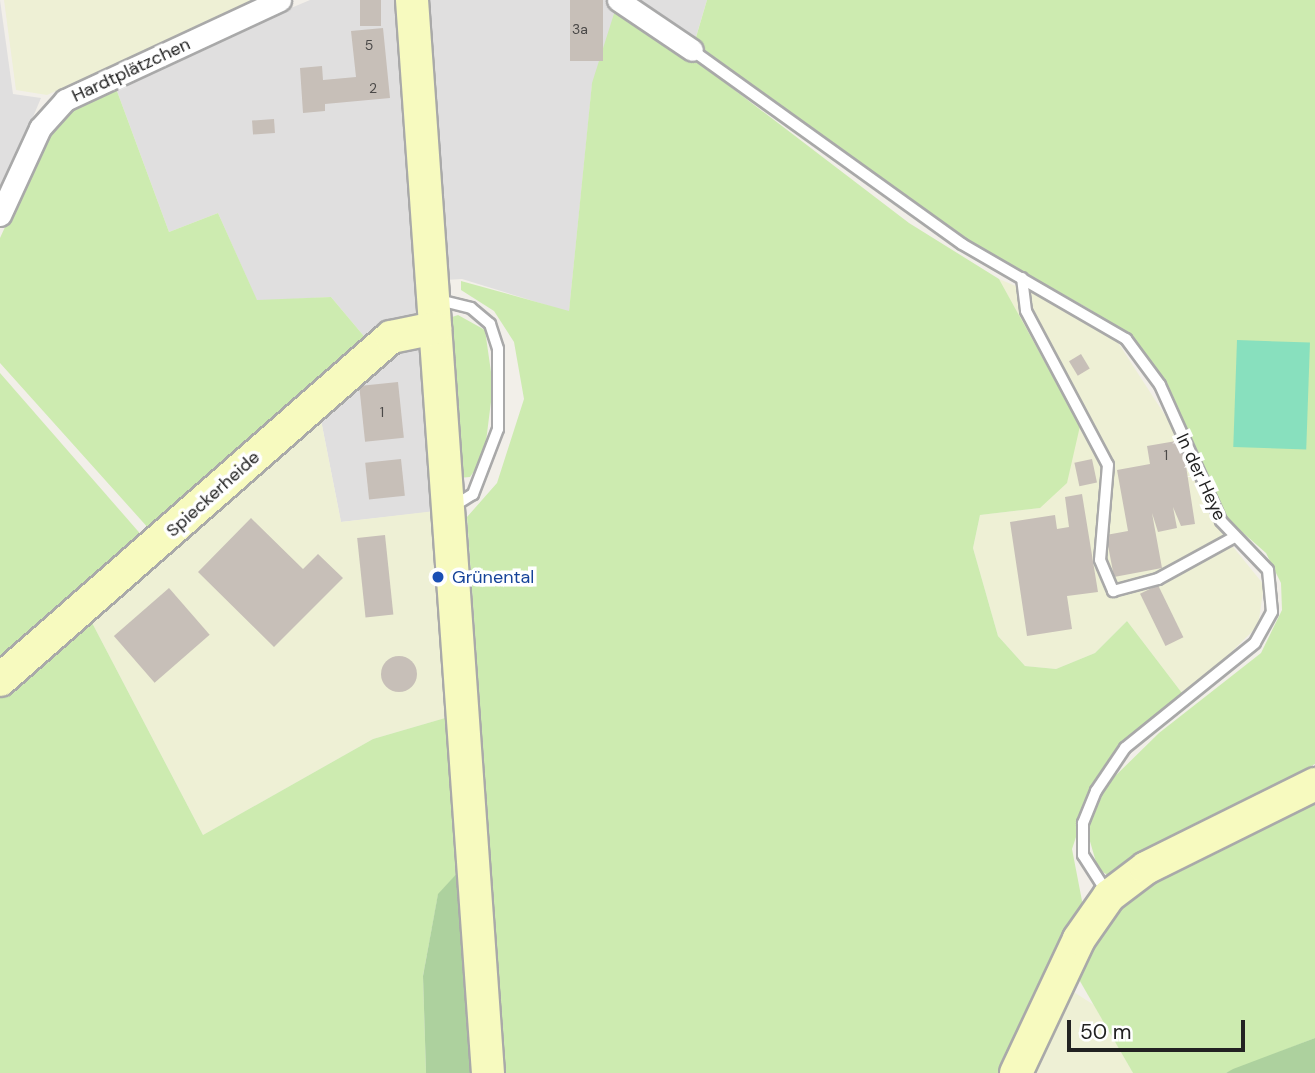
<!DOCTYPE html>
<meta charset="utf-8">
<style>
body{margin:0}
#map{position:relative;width:1315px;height:1073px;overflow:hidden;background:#f2efe9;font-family:"DM Sans",sans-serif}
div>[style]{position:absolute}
.residential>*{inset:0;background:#e0dfdf}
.farmland>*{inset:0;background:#eef0d5}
.grass>*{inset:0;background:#cdebb0}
.forest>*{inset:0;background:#add19e}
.pitch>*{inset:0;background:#88e0be;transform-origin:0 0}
.building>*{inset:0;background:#c7bfb8;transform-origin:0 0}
.round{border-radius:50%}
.roads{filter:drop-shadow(2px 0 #a9a9a9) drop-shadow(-2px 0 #a9a9a9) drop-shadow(0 2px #a9a9a9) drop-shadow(0 -2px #a9a9a9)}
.service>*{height:10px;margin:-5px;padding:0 5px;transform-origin:5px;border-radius:5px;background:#fff}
.minor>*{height:21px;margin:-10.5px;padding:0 10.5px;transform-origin:10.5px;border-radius:10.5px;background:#fff}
.secondary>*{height:32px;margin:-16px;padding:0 16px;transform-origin:16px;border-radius:16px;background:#f7fabf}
.dots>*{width:19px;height:19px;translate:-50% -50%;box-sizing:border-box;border:4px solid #fff;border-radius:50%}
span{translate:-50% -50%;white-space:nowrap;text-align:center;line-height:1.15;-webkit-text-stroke:7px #fff;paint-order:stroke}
.number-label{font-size:14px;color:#4b4948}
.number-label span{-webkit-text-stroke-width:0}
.street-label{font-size:18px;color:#222}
.transit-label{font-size:18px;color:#164399}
.left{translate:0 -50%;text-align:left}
.scale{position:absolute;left:1067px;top:1020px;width:178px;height:32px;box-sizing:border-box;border:4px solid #222;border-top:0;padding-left:9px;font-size:21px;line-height:24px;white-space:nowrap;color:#222;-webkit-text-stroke:5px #fff;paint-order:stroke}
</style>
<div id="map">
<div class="residential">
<i style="clip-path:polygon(0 0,13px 94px,41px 98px,0 195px)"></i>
<i style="clip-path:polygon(310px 0,707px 0,692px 50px,592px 85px,569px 312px,462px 279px,445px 280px,449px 510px,341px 522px,319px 410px,368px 341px,331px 297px,257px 301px,218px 213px,169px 232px,114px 83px)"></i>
</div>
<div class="farmland">
<i style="clip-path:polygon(4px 0,257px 0,47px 95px,16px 90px)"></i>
<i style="clip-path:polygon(999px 279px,1051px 301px,1117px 341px,1172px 426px,1221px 532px,1264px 585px,1258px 626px,1185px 697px,1127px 621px,1095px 653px,1056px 669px,1025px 666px,998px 636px,973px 548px,980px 515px,1040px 508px,1079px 426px)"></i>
<i style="clip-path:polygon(319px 410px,341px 522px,435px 511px,452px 716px,373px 739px,203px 835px,89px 617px)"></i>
<i style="clip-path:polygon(1069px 989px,1094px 1005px,1133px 1073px,1031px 1073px)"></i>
</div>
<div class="grass">
<i style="clip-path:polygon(707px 0,1315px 0,1315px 764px,1109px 876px,1098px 869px,1087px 831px,1107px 784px,1159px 733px,1261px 653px,1282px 610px,1281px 583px,1266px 553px,1225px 517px,1176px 407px,1142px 350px,1091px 310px,963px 238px,861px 169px,694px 44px)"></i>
<i style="clip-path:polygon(618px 1px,909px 223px,999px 279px,1080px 426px,1067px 483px,1040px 508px,980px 515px,973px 548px,998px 636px,1025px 666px,1056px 669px,1095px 653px,1127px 621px,1185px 697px,1121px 747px,1091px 792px,1072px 849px,1083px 906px,1003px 1073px,505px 1073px,467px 517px,497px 483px,524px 399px,514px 342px,494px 311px,461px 290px,461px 281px,569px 311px,592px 83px)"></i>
<i style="clip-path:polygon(114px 83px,169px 232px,218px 213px,257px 300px,331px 297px,368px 341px,150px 530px,0 363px,0 238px,51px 126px)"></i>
<i style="clip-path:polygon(458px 315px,485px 330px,493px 386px,484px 457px,470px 477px,459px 478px,449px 318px)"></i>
<i style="clip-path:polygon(0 373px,144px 538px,0 663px)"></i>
<i style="clip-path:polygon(89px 617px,203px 835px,373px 739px,452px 716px,460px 870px,438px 895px,423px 976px,426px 1073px,0 1073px,0 694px)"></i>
<i style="clip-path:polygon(1315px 793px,1315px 1038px,1226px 1073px,1133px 1073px,1077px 976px,1102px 926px,1123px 898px)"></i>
</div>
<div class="forest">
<i style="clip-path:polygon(460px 870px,472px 1073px,426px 1073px,423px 976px,438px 894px)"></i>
<i style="clip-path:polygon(1315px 1038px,1315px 1073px,1226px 1073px,1233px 1069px)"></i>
</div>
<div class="pitch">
<i style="left:1237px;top:340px;width:73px;height:107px;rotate:2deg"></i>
</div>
<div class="building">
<i style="left:360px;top:0;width:21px;height:26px"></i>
<i style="left:570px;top:0;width:33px;height:61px"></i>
<i style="clip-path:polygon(383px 28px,390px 98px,325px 104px,325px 111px,303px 113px,300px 68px,322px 66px,323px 80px,356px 77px,351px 31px)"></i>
<i style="left:274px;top:119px;width:14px;height:22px;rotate:86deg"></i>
<i style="left:1081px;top:354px;width:17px;height:14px;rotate:59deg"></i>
<i style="left:398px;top:382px;width:56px;height:39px;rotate:84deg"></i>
<i style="clip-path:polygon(1182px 440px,1195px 524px,1181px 526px,1173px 507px,1177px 528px,1158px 532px,1152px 513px,1162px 568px,1114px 577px,1106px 535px,1128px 531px,1117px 470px,1150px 464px,1147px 446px)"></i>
<i style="left:401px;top:459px;width:37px;height:36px;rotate:84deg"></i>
<i style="left:1092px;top:459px;width:24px;height:18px;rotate:78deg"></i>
<i style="clip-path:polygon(1082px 494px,1098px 592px,1067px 596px,1072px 629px,1027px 636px,1010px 522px,1055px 515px,1057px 529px,1069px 527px,1065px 497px)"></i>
<i style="clip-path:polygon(251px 518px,303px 569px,318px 554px,343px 578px,274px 647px,198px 572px)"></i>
<i style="left:385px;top:535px;width:80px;height:28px;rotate:84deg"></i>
<i style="left:1158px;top:585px;width:58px;height:20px;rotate:64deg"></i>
<i style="left:169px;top:588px;width:62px;height:73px;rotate:49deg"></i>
<i class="round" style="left:381px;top:656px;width:36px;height:36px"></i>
</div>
<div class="roads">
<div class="service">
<i style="left:692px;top:50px;width:332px;rotate:35.7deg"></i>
<i style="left:962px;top:244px;width:190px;rotate:30.1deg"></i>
<i style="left:1126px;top:339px;width:57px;rotate:53.5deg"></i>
<i style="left:1160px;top:385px;width:149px;rotate:65.8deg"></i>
<i style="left:1221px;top:521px;width:68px;rotate:46.2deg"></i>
<i style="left:1268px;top:570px;width:42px;rotate:84.6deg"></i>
<i style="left:1272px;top:612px;width:35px;rotate:119deg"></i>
<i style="left:1255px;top:643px;width:167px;rotate:141.1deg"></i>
<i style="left:1125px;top:748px;width:52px;rotate:124deg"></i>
<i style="left:1096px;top:791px;width:35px;rotate:112deg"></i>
<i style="left:1083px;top:823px;width:32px;rotate:90deg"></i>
<i style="left:1083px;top:855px;width:46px;rotate:57.3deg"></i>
<i style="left:1022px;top:278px;width:33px;rotate:83deg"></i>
<i style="left:1026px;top:311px;width:174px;rotate:62deg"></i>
<i style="left:1108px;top:465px;width:95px;rotate:94.8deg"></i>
<i style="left:1100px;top:560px;width:34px;rotate:67deg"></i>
<i style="left:1113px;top:591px;width:47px;rotate:-14.9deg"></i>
<i style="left:1158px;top:579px;width:85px;rotate:-28.7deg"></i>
<i style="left:435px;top:299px;width:37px;rotate:14deg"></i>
<i style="left:471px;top:308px;width:25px;rotate:40deg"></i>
<i style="left:490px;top:324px;width:26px;rotate:72deg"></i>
<i style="left:498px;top:349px;width:80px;rotate:90deg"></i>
<i style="left:498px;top:429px;width:70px;rotate:111deg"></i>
<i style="left:473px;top:494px;width:26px;rotate:148deg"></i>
</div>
<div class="minor">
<i style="left:618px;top:0;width:89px;rotate:34deg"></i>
<i style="left:0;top:215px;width:96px;rotate:-65.3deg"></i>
<i style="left:40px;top:128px;width:38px;rotate:-48deg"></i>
<i style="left:65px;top:100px;width:237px;rotate:-24.9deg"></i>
</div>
<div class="secondary">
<i style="left:412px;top:0;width:1076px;rotate:85.95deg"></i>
<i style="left:0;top:680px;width:520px;rotate:-41.26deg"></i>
<i style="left:391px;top:337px;width:45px;rotate:-11.6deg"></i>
<i style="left:1016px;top:1073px;width:148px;rotate:-64.8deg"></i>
<i style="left:1079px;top:939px;width:52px;rotate:-55.1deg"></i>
<i style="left:1109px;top:896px;width:46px;rotate:-37.1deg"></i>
<i style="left:1146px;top:868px;width:189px;rotate:-26.4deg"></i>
</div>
</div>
<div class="dots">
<i style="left:438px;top:577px;background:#1a4fb4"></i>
</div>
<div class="number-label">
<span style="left:580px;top:29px">3a</span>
<span style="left:369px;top:45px">5</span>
<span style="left:373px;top:88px">2</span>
<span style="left:382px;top:412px">1</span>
<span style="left:1166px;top:455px">1</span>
</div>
<div class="street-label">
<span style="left:131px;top:70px;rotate:-25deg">Hardtplätzchen</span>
<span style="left:1201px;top:477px;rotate:65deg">In der Heye</span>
<span style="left:213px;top:494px;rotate:-42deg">Spieckerheide</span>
</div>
<div class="transit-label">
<span class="left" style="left:452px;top:577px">Grünental</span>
</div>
<div class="scale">50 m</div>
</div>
